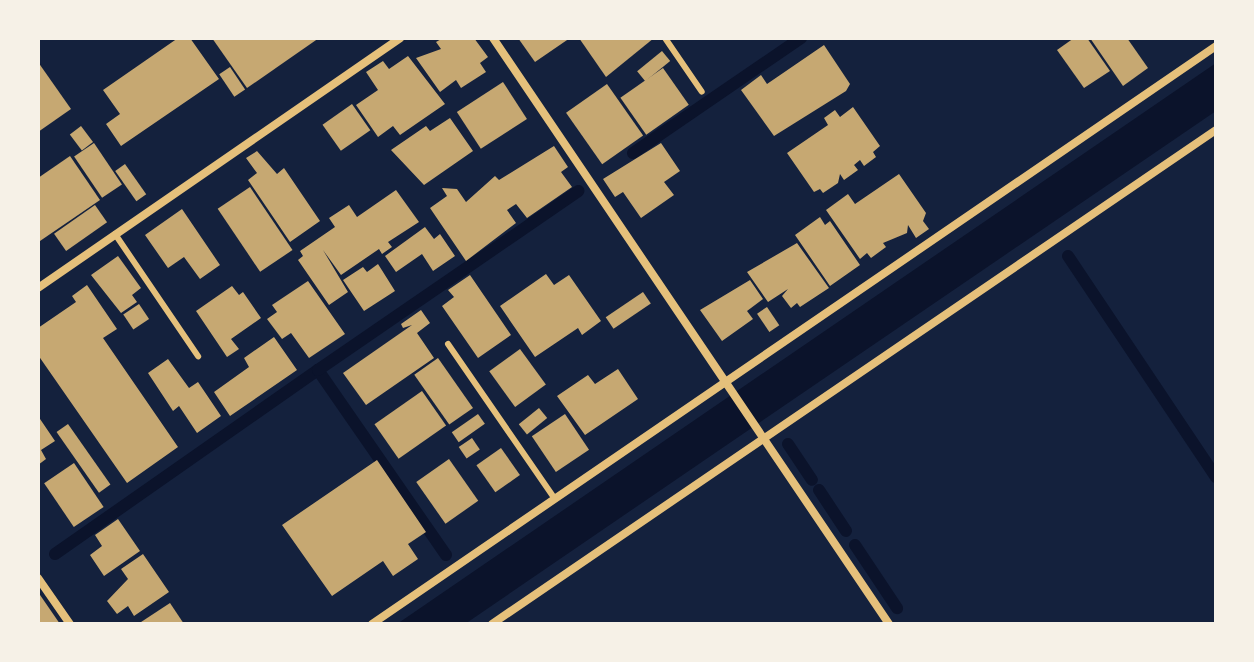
<!DOCTYPE html>
<style>
body{margin:0}
#map{position:relative;width:1254px;height:662px;overflow:hidden;background:#14213d;font-family:"Asap Condensed",sans-serif}
div>[style]{position:absolute}
.water>*{inset:0;background:#0b132b}
.stream>*{height:12px;margin:-6px;padding:0 6px;transform-origin:6px;border-radius:6px;background:#0b132b}
.building>*{inset:0;background:#c6a872;transform-origin:0 0}
.service>*{height:6px;margin:-3px;padding:0 3px;transform-origin:3px;border-radius:3px;background:#e5c07b}
.minor>*{height:8px;margin:-4px;padding:0 4px;transform-origin:4px;border-radius:4px;background:#e5c07b}
span{translate:-50% -50%;white-space:nowrap;text-align:center;line-height:1.15;-webkit-text-stroke:8px #f6f1e7;paint-order:stroke}
.frame{position:absolute;inset:0;border:40px solid #f6f1e7;pointer-events:none}
</style>
<div id="map">
<div class="water">
<i style="clip-path:polygon(1216px 63px,1216px 111px,769px 416px,465px 624px,397px 624px)"></i>
</div>
<div class="stream">
<i style="left:633px;top:153px;width:204px;rotate:-34.4deg"></i>
<i style="left:1068px;top:256px;width:266px;rotate:56.2deg"></i>
<i style="left:788px;top:444px;width:43px;rotate:56.3deg"></i>
<i style="left:819px;top:490px;width:49px;rotate:56.6deg"></i>
<i style="left:855px;top:545px;width:76px;rotate:56.3deg"></i>
<i style="left:55px;top:554px;width:321px;rotate:-35deg"></i>
<i style="left:446px;top:555px;width:225px;rotate:-124.7deg"></i>
<i style="left:318px;top:370px;width:316px;rotate:-34.5deg"></i>
</div>
<div class="building">
<i style="clip-path:polygon(178px 38px,190px 38px,219px 79px,121px 146px,106px 124px,120px 114px,103px 90px)"></i>
<i style="clip-path:polygon(212px 38px,319px 38px,247px 88px)"></i>
<i style="clip-path:polygon(443px 38px,474px 38px,488px 57px,480px 63px,486px 72px,461px 88px,456px 80px,440px 92px,416px 58px,441px 49px,436px 42px)"></i>
<i style="clip-path:polygon(518px 38px,570px 38px,535px 62px)"></i>
<i style="clip-path:polygon(579px 38px,654px 38px,606px 77px)"></i>
<i style="clip-path:polygon(1074px 38px,1087px 38px,1110px 71px,1084px 88px,1057px 50px)"></i>
<i style="clip-path:polygon(1090px 38px,1127px 38px,1148px 68px,1123px 86px)"></i>
<i style="clip-path:polygon(824px 45px,850px 84px,846px 91px,774px 136px,741px 90px,761px 75px,767px 84px)"></i>
<i style="left:662px;top:51px;width:13px;height:32px;rotate:51deg"></i>
<i style="clip-path:polygon(408px 56px,445px 104px,400px 135px,393px 126px,378px 137px,356px 105px,378px 90px,366px 72px,383px 61px,389px 69px)"></i>
<i style="clip-path:polygon(38px 62px,71px 109px,38px 132px)"></i>
<i style="left:230px;top:67px;width:27px;height:13px;rotate:56deg"></i>
<i style="left:663px;top:68px;width:45px;height:52px;rotate:55deg"></i>
<i style="left:503px;top:82px;width:44px;height:55px;rotate:57deg"></i>
<i style="left:607px;top:84px;width:63px;height:50px;rotate:55deg"></i>
<i style="left:352px;top:104px;width:32px;height:36px;rotate:55deg"></i>
<i style="clip-path:polygon(853px 107px,880px 146px,873px 152px,876px 157px,864px 166px,860px 160px,854px 165px,858px 170px,844px 180px,840px 174px,838px 183px,823px 193px,820px 189px,814px 192px,787px 153px,828px 125px,824px 118px,835px 110px,840px 117px)"></i>
<i style="clip-path:polygon(450px 118px,473px 151px,424px 185px,391px 150px,426px 126px,430px 131px)"></i>
<i style="left:81px;top:126px;width:20px;height:14px;rotate:53deg"></i>
<i style="left:94px;top:143px;width:50px;height:24px;rotate:56deg"></i>
<i style="clip-path:polygon(661px 143px,680px 171px,664px 182px,674px 195px,641px 218px,623px 192px,615px 197px,603px 179px)"></i>
<i style="clip-path:polygon(554px 146px,568px 167px,561px 172px,572px 187px,527px 218px,516px 204px,507px 210px,516px 223px,466px 261px,430px 208px,447px 196px,442px 188px,457px 189px,466px 202px,495px 176px,499px 180px)"></i>
<i style="clip-path:polygon(257px 151px,277px 174px,284px 168px,320px 221px,290px 242px,248px 180px,257px 173px,246px 158px)"></i>
<i style="clip-path:polygon(70px 156px,100px 200px,40px 241px,38px 178px)"></i>
<i style="left:125px;top:164px;width:37px;height:12px;rotate:55deg"></i>
<i style="clip-path:polygon(899px 174px,926px 213px,923px 221px,929px 229px,916px 238px,908px 225px,907px 233px,883px 243px,886px 247px,871px 258px,867px 253px,860px 259px,826px 210px,848px 194px,855px 204px)"></i>
<i style="left:250px;top:187px;width:76px;height:39px;rotate:56deg"></i>
<i style="clip-path:polygon(396px 190px,419px 222px,388px 242px,392px 247px,382px 254px,379px 249px,341px 275px,323px 250px,348px 292px,329px 305px,298px 260px,303px 256px,300px 251px,335px 227px,329px 218px,349px 205px,357px 217px)"></i>
<i style="left:95px;top:205px;width:21px;height:50px;rotate:55deg"></i>
<i style="clip-path:polygon(182px 209px,220px 265px,200px 279px,184px 257px,168px 268px,145px 235px)"></i>
<i style="clip-path:polygon(820px 217px,825px 225px,830px 221px,860px 265px,830px 286px,795px 235px)"></i>
<i style="clip-path:polygon(425px 227px,434px 239px,440px 234px,455px 256px,433px 271px,422px 254px,396px 272px,385px 256px)"></i>
<i style="clip-path:polygon(797px 243px,829px 288px,800px 307px,797px 303px,791px 308px,782px 296px,788px 289px,768px 302px,747px 272px)"></i>
<i style="clip-path:polygon(118px 256px,141px 288px,132px 295px,137px 302px,121px 313px,91px 275px)"></i>
<i style="clip-path:polygon(378px 264px,395px 291px,364px 311px,343px 280px,363px 267px,367px 272px)"></i>
<i style="clip-path:polygon(546px 274px,554px 285px,569px 275px,601px 321px,582px 335px,578px 328px,535px 357px,500px 306px)"></i>
<i style="clip-path:polygon(470px 275px,511px 335px,478px 358px,442px 306px,454px 297px,448px 290px)"></i>
<i style="clip-path:polygon(750px 280px,763px 299px,747px 311px,753px 319px,722px 341px,700px 310px)"></i>
<i style="clip-path:polygon(308px 281px,345px 334px,309px 358px,291px 333px,282px 339px,267px 319px,277px 312px,272px 305px)"></i>
<i style="clip-path:polygon(87px 285px,117px 329px,103px 338px,178px 447px,127px 483px,38px 355px,38px 328px,76px 302px,72px 296px)"></i>
<i style="clip-path:polygon(232px 286px,239px 295px,243px 292px,261px 318px,231px 339px,239px 349px,227px 357px,196px 311px)"></i>
<i style="left:643px;top:292px;width:14px;height:45px;rotate:56deg"></i>
<i style="left:139px;top:304px;width:18px;height:19px;rotate:56deg"></i>
<i style="left:767px;top:307px;width:22px;height:12px;rotate:56deg"></i>
<i style="clip-path:polygon(421px 310px,430px 323px,417px 333px,434px 358px,366px 405px,343px 373px,412px 325px,403px 328px,401px 324px)"></i>
<i style="clip-path:polygon(274px 337px,297px 370px,230px 416px,214px 392px,249px 367px,244px 358px)"></i>
<i style="left:520px;top:349px;width:44px;height:38px;rotate:54deg"></i>
<i style="left:438px;top:358px;width:61px;height:29px;rotate:55deg"></i>
<i style="clip-path:polygon(168px 359px,189px 388px,198px 382px,221px 416px,197px 433px,179px 406px,173px 411px,148px 373px)"></i>
<i style="clip-path:polygon(618px 369px,638px 399px,585px 435px,557px 396px,588px 375px,595px 384px)"></i>
<i style="left:422px;top:391px;width:42px;height:58px;rotate:55deg"></i>
<i style="left:539px;top:408px;width:13px;height:26px;rotate:51deg"></i>
<i style="left:478px;top:414px;width:12px;height:32px;rotate:55deg"></i>
<i style="left:565px;top:414px;width:43px;height:40px;rotate:56deg"></i>
<i style="clip-path:polygon(38px 416px,55px 441px,41px 450px,46px 459px,38px 465px)"></i>
<i style="left:68px;top:424px;width:74px;height:14px;rotate:55deg"></i>
<i style="left:472px;top:438px;width:14px;height:16px;rotate:56deg"></i>
<i style="left:501px;top:448px;width:33px;height:30px;rotate:55deg"></i>
<i style="left:449px;top:459px;width:51px;height:40px;rotate:55deg"></i>
<i style="clip-path:polygon(377px 460px,426px 532px,408px 544px,418px 559px,393px 576px,383px 561px,332px 596px,282px 525px)"></i>
<i style="left:74px;top:463px;width:53px;height:36px;rotate:56deg"></i>
<i style="clip-path:polygon(118px 519px,140px 551px,104px 576px,90px 555px,102px 546px,95px 535px)"></i>
<i style="clip-path:polygon(143px 554px,169px 592px,134px 616px,128px 606px,117px 614px,107px 601px,128px 579px,121px 569px)"></i>
<i style="clip-path:polygon(38px 592px,60px 624px,38px 624px)"></i>
<i style="clip-path:polygon(170px 603px,184px 624px,138px 624px)"></i>
</div>
<div class="service">
<i style="left:665px;top:38px;width:65px;rotate:55.6deg"></i>
<i style="left:115px;top:234px;width:148px;rotate:55.8deg"></i>
<i style="left:448px;top:344px;width:188px;rotate:55.4deg"></i>
</div>
<div class="minor">
<i style="left:493px;top:38px;width:707px;rotate:55.95deg"></i>
<i style="left:38px;top:288px;width:440px;rotate:-34.6deg"></i>
<i style="left:38px;top:578px;width:56px;rotate:55.2deg"></i>
<i style="left:372px;top:624px;width:1023px;rotate:-34.4deg"></i>
<i style="left:492px;top:624px;width:876px;rotate:-34.31deg"></i>
</div>
<div class="frame"></div>
</div>
